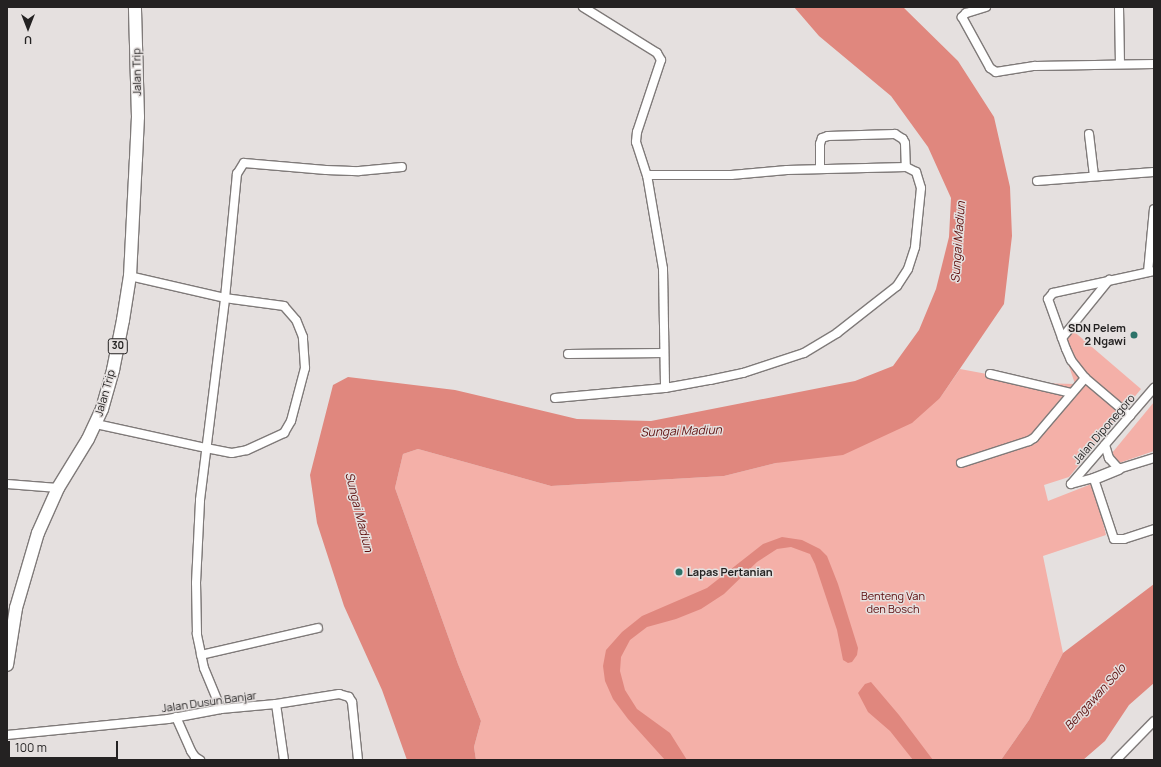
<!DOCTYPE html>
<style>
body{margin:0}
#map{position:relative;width:1161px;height:767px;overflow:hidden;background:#e5e0df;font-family:Manrope,sans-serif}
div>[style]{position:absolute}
.green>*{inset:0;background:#f4b0a8}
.water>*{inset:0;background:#e0877e}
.roads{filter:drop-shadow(1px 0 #7f7a79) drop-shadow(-1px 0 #7f7a79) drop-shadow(0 1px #7f7a79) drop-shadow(0 -1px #7f7a79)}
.minor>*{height:8px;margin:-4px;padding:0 4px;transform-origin:4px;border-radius:4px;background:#fff}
.major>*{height:10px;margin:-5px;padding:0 5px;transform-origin:5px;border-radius:5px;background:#fff}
.highway>*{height:12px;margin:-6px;padding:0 6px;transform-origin:6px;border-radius:6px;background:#fff}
.dots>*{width:11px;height:11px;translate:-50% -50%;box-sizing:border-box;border:2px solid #e5e0df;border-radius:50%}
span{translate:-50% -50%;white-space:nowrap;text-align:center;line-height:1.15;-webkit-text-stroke:3px #e5e0df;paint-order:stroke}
.shield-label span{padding:1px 3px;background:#e5e0df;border:1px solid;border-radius:3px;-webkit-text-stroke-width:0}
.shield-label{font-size:10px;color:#242222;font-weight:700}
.street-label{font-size:11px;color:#242222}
.poi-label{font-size:11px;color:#242222;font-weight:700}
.right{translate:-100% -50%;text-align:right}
.left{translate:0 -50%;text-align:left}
.park-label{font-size:11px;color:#59080a}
.water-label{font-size:12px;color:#5e0f0e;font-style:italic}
.frame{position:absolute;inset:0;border:8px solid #242222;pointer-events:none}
.north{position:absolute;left:8px;top:8px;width:40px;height:40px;-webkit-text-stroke:3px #e5e0df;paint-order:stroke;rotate:180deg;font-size:11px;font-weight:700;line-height:16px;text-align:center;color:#242222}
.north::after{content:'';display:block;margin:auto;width:14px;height:18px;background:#242222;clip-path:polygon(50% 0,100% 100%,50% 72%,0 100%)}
.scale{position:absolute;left:8px;top:741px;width:110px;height:18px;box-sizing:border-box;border:2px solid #242222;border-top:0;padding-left:5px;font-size:12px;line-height:14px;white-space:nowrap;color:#242222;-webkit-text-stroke:3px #e5e0df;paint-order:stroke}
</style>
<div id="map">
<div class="green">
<i style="clip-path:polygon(1071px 329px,1141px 389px,1069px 477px,1044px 485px,1048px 501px,1094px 483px,1106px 535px,1043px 556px,1063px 653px,1029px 720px,1001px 760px,476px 760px,474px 747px,481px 721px,458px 664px,395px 488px,403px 454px,418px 449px,551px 486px,724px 476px,776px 463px,940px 398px,960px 369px,1035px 383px,1075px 384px,1061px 342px)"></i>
<i style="clip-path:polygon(1154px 402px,1154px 451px,1119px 463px,1112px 453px)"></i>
</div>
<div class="water">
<i style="clip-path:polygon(794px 7px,903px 7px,958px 61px,994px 117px,1010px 187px,1012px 236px,1004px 304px,940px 398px,912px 423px,843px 455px,776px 463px,724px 476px,551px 486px,418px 449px,403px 454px,395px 488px,458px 664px,481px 721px,474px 747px,476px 760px,407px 760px,382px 690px,344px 606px,317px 523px,310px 475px,333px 385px,348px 377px,455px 390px,577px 419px,651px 421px,855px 381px,893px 366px,919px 330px,936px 289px,949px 237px,951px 198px,928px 147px,891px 96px,819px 36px)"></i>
<i style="clip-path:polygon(782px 537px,802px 540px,820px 549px,827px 556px,838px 584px,858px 648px,857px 655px,852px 662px,848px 663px,843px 660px,837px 630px,815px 564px,810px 554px,791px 547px,777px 549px,757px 562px,724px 594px,701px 609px,676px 619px,647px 627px,630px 640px,621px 657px,620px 671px,625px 690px,637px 709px,670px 733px,687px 760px,665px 760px,628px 719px,613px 699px,605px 681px,603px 666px,606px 650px,622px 632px,642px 616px,707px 588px,763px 544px)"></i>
<i style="clip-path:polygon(1154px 584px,1154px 683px,1129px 705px,1105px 741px,1083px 760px,1001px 760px,1029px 720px,1063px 653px)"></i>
<i style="clip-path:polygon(871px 682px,899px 715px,933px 760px,913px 760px,890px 731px,868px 712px,858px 693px,865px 684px)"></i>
</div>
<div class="roads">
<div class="minor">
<i style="left:583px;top:7px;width:87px;rotate:31.9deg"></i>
<i style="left:657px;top:53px;width:8px;rotate:60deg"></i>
<i style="left:661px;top:60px;width:76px;rotate:108.4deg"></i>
<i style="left:637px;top:132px;width:10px;rotate:96deg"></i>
<i style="left:636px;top:142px;width:35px;rotate:72deg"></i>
<i style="left:647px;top:175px;width:95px;rotate:80.3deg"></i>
<i style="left:663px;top:269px;width:119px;rotate:89deg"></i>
<i style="left:986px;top:7px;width:21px;rotate:163deg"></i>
<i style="left:966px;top:13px;width:6px;rotate:135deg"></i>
<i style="left:962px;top:17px;width:58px;rotate:61.2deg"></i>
<i style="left:990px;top:68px;width:7px;rotate:34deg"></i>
<i style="left:996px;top:72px;width:39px;rotate:-9deg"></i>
<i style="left:1035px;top:66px;width:119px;rotate:-1deg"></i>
<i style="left:1119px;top:7px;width:57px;rotate:89deg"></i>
<i style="left:1089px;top:134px;width:42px;rotate:83.2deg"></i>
<i style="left:820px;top:169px;width:25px;rotate:-90deg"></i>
<i style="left:820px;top:144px;width:6px;rotate:-72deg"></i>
<i style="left:822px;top:138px;width:6px;rotate:-18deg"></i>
<i style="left:828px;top:136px;width:67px;rotate:-1.7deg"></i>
<i style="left:895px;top:134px;width:9px;rotate:32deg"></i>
<i style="left:903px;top:139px;width:4px;rotate:63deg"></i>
<i style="left:905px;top:143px;width:24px;rotate:88deg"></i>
<i style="left:1037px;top:181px;width:117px;rotate:-4.4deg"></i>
<i style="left:1148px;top:272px;width:63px;rotate:-84.6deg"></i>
<i style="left:1062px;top:338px;width:75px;rotate:-51deg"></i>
<i style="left:568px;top:354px;width:96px;rotate:-0.6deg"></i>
<i style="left:990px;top:374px;width:83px;rotate:13.2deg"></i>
<i style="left:555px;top:398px;width:110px;rotate:-5.2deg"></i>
<i style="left:665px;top:388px;width:46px;rotate:-10.1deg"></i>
<i style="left:710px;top:380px;width:34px;rotate:-12deg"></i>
<i style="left:743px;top:373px;width:64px;rotate:-18.2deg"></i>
<i style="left:804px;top:353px;width:39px;rotate:-31deg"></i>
<i style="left:837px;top:333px;width:76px;rotate:-38.1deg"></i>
<i style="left:897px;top:286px;width:20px;rotate:-57deg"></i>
<i style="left:908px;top:269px;width:23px;rotate:-72deg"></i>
<i style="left:915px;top:247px;width:59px;rotate:-84.2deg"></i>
<i style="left:921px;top:188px;width:17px;rotate:-107deg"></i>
<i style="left:916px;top:172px;width:11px;rotate:-153deg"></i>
<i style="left:906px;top:167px;width:119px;rotate:178.6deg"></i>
<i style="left:787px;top:170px;width:56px;rotate:174.9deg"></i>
<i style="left:731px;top:175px;width:84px;rotate:180deg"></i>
<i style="left:1130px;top:416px;width:59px;rotate:-139.8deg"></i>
<i style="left:1085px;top:378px;width:23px;rotate:-128deg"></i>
<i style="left:1071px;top:360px;width:12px;rotate:-114deg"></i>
<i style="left:1066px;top:349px;width:53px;rotate:-109.8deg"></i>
<i style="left:1048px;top:299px;width:8px;rotate:-50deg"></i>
<i style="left:1053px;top:293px;width:103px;rotate:-12.3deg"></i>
<i style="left:96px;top:424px;width:113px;rotate:12.3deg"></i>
<i style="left:206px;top:448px;width:26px;rotate:11deg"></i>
<i style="left:232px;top:453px;width:15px;rotate:-11deg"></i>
<i style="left:247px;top:450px;width:41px;rotate:-24.7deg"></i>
<i style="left:284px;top:433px;width:14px;rotate:-60deg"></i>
<i style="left:291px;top:421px;width:55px;rotate:-75.2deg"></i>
<i style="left:305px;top:368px;width:31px;rotate:-94deg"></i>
<i style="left:303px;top:337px;width:18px;rotate:-112deg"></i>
<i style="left:296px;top:320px;width:18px;rotate:-131deg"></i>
<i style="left:284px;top:306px;width:60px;rotate:-172.3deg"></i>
<i style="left:225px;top:298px;width:98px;rotate:-167deg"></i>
<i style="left:1105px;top:445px;width:14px;rotate:73deg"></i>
<i style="left:1109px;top:458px;width:15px;rotate:48deg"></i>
<i style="left:961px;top:463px;width:71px;rotate:-17.9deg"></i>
<i style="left:1029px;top:441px;width:6px;rotate:-31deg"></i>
<i style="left:1034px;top:438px;width:79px;rotate:-49.6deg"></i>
<i style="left:1115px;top:470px;width:41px;rotate:-17.1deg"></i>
<i style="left:1094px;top:479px;width:63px;rotate:71.6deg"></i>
<i style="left:1114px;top:539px;width:10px"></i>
<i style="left:1124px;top:539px;width:32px;rotate:-18deg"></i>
<i style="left:7px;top:484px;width:51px;rotate:4.5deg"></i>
<i style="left:1071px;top:484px;width:127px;rotate:-49.2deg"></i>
<i style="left:1071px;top:484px;width:28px;rotate:-15deg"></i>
<i style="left:201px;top:655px;width:120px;rotate:-13deg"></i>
<i style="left:276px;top:704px;width:57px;rotate:81.9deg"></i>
<i style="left:221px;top:709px;width:44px;rotate:-112.5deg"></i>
<i style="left:204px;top:668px;width:35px;rotate:-102deg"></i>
<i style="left:197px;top:634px;width:51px;rotate:-91.1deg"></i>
<i style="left:196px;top:583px;width:83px;rotate:-87.2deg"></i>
<i style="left:200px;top:500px;width:204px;rotate:-82.9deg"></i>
<i style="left:225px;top:298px;width:125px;rotate:-84.5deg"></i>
<i style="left:237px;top:174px;width:13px;rotate:-58deg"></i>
<i style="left:244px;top:163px;width:82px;rotate:4.9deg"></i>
<i style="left:326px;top:170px;width:33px;rotate:2deg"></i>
<i style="left:359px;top:171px;width:43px;rotate:-5.3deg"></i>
<i style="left:176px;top:717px;width:37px;rotate:66deg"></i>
<i style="left:191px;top:751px;width:7px;rotate:56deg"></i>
<i style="left:195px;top:757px;width:6px;rotate:31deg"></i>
<i style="left:7px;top:735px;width:162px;rotate:-5.7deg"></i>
<i style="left:168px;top:719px;width:54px;rotate:-10.7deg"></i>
<i style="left:221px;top:709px;width:55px;rotate:-5.2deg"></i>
<i style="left:276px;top:704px;width:64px;rotate:-9deg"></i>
<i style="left:339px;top:694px;width:10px;rotate:17deg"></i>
<i style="left:349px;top:697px;width:6px;rotate:59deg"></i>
<i style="left:352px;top:702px;width:58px;rotate:84.1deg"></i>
<i style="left:1116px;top:760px;width:54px;rotate:-45.7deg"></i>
</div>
<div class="major">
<i style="left:1094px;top:479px;width:27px;rotate:-22deg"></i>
</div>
<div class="highway">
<i style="left:7px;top:665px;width:58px;rotate:-81deg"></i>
<i style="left:16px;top:608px;width:78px;rotate:-73.7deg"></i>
<i style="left:38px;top:533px;width:49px;rotate:-66deg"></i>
<i style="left:58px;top:488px;width:57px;rotate:-58.5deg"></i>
<i style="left:88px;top:439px;width:33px;rotate:-65deg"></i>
<i style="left:102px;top:409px;width:41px;rotate:-74.2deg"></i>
<i style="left:113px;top:370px;width:51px;rotate:-78.7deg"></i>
<i style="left:123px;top:320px;width:45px;rotate:-81deg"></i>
<i style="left:130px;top:276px;width:117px;rotate:-87.1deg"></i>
<i style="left:136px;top:159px;width:42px;rotate:-87.3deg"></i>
<i style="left:138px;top:117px;width:110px;rotate:-91.6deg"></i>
</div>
</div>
<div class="dots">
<i style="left:1134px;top:335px;background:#2d7369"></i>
<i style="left:679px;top:572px;background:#2d7369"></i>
</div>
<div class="shield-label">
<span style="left:118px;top:346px">30</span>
</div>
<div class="street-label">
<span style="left:137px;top:72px;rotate:-91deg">Jalan Trip</span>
<span style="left:105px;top:393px;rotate:-74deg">Jalan Trip</span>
<span style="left:1104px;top:429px;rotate:-49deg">Jalan Diponegoro</span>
<span style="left:209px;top:702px;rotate:-8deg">Jalan Dusun Banjar</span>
</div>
<div class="poi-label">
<span class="right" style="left:1126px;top:335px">SDN Pelem<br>2 Ngawi</span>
<span class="left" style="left:687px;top:572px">Lapas Pertanian</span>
</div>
<div class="park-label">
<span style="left:893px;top:603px">Benteng Van<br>den Bosch</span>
</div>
<div class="water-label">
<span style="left:958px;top:242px;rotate:-86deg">Sungai Madiun</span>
<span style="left:681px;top:431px;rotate:-2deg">Sungai Madiun</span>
<span style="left:359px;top:512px;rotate:76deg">Sungai Madiun</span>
<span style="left:1095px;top:697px;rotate:-48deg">Bengawan Solo</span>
</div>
<div class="frame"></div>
<div class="north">U</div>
<div class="scale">100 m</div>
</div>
